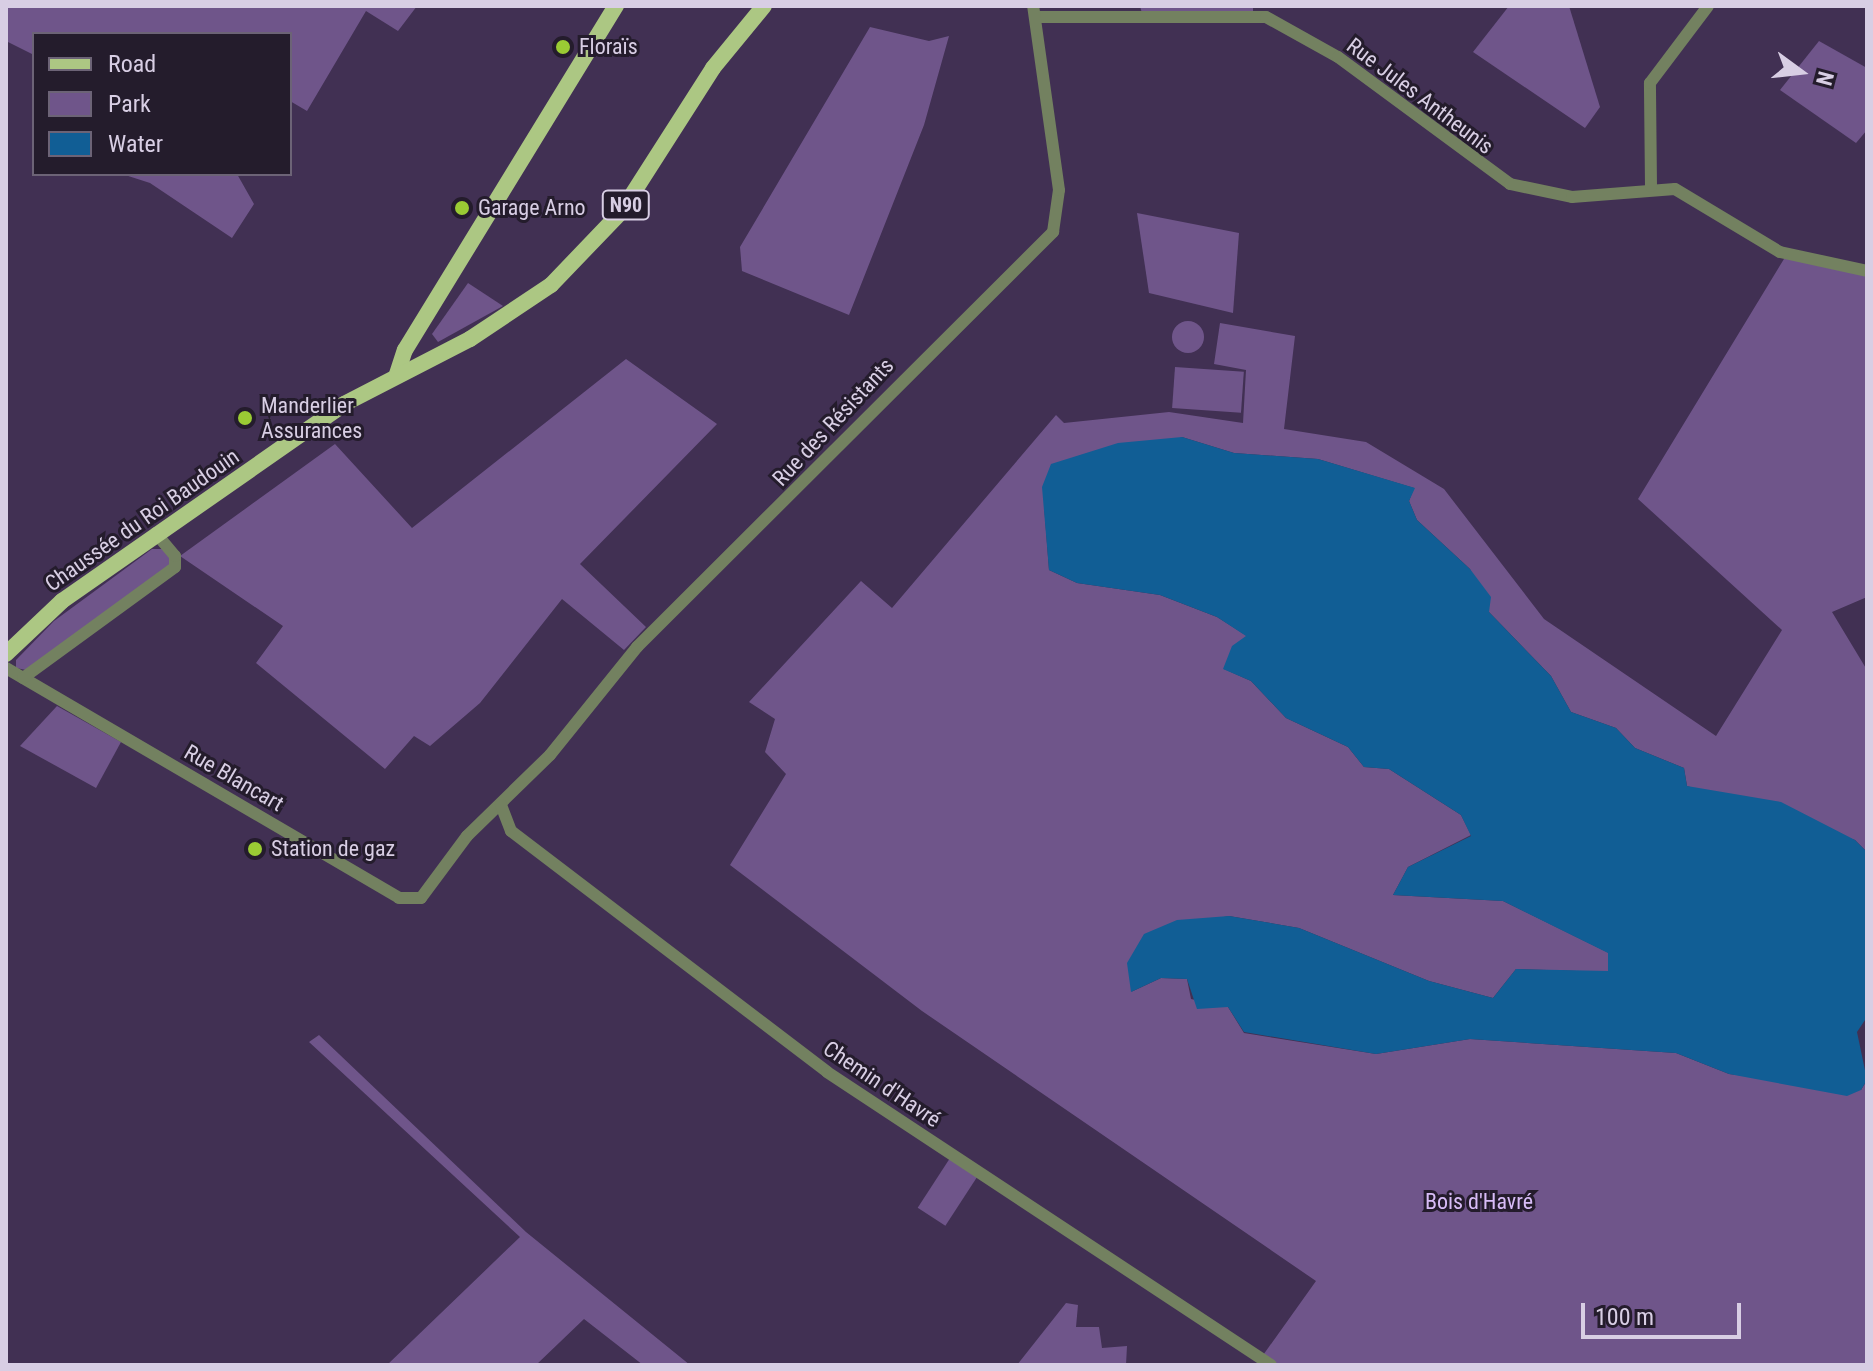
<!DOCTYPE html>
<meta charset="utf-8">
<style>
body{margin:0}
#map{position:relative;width:1873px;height:1371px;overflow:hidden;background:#413053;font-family:"Roboto Condensed",sans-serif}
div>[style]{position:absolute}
.green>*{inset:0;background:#6f558a;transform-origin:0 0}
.round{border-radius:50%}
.water>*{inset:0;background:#115e95}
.minor>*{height:12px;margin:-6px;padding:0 6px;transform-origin:6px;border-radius:6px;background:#738160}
.major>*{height:16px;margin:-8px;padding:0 8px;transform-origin:8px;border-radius:8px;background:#acc783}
.dots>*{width:22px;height:22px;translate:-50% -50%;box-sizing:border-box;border:4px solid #241c2c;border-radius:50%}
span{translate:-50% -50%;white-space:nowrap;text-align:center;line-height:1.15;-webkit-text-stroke:6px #241c2c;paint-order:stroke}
.shield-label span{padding:2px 6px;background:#241c2c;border:2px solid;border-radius:6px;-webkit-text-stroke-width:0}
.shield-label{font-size:20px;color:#d8cee4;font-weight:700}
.poi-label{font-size:22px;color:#d8cee4}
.left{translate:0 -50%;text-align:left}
.street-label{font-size:22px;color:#d8cee4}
.park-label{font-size:22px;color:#d8bcf7}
.frame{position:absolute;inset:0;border:8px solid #d8cee4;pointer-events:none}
.legend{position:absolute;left:32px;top:32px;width:260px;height:144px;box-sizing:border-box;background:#241c2c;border:2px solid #6c6376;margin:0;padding:10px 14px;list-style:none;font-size:24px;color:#d8cee4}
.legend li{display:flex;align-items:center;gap:16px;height:40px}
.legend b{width:40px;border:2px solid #6c6376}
.north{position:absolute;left:1761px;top:32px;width:80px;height:80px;-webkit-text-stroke:6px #241c2c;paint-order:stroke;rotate:105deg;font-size:22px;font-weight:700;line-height:32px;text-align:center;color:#d8cee4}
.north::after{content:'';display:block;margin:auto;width:28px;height:36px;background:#d8cee4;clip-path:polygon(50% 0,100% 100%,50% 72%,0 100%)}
.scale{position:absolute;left:1581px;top:1303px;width:160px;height:36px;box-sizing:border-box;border:4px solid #d8cee4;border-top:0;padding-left:10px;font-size:24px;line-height:28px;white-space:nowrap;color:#d8cee4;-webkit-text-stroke:6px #241c2c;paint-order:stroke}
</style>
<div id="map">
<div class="green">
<i style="clip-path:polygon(6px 6px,417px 6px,398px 31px,366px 11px,307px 111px,290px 101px,290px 34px,34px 34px,34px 55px,6px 41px)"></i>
<i style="clip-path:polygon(1140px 6px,1253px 6px,1253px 14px,1143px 17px)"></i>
<i style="clip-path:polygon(1509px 6px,1569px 6px,1600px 107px,1585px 128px,1473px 52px)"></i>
<i style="clip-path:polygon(870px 27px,929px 41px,949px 36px,924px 125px,849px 315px,742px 271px,740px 247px)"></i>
<i style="clip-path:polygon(1819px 41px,1867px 68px,1867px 130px,1856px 143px,1780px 90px)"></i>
<i style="clip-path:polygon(122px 174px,237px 174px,254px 204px,232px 238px,150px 183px)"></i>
<i style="clip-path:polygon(1137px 213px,1239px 233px,1233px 313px,1149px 293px)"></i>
<i style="clip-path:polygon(1787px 254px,1867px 271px,1867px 597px,1832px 612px,1867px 670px,1867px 852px,1855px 840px,1687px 786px,1684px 768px,1635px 748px,1616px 728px,1571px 712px,1551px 676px,1489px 612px,1470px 569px,1417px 520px,1409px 501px,1414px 488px,1318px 459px,1234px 453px,1182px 437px,1044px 505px,1049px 570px,1077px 583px,1160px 595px,1217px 617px,1247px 636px,1224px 669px,1251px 681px,1286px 718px,1348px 747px,1364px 767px,1389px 769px,1461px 815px,1471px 835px,1408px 867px,1393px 895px,1503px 901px,1609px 953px,1608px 972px,1516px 969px,1493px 998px,1429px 981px,1299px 928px,1229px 916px,1208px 920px,1131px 992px,1161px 978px,1187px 979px,1191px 999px,1228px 1007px,1244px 1033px,1376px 1054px,1470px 1039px,1676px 1053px,1729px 1074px,1861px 1090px,1867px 1080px,1867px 1365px,1271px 1365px,1261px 1358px,1316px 1281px,922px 1011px,730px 865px,786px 774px,765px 752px,775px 719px,749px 702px,861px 581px,892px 608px,1056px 415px,1064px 423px,1169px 412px,1243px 423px,1246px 370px,1214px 364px,1220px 323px,1295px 336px,1284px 429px,1366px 442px,1444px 489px,1544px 619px,1716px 736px,1782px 630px,1638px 499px)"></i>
<i style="clip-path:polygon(468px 283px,503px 306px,438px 342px,432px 334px)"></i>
<i class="round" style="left:1172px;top:321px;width:32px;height:32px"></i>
<i style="clip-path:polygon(626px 359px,717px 424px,580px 564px,646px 627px,624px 650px,562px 599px,480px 703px,430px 746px,414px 736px,385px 769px,256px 663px,283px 626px,180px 556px,335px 444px,412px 528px)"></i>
<i style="left:1175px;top:367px;width:69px;height:41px;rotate:4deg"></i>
<i style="clip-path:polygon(152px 549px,163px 549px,173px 562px,167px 570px,26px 670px,16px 668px,16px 660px,54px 621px)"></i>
<i style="clip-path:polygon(57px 706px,121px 742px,96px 788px,20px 746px)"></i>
<i style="clip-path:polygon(319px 1035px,526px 1232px,690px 1365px,643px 1365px,584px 1319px,536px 1365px,387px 1365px,520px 1237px,309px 1042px)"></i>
<i style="left:952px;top:1155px;width:33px;height:63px;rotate:33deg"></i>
<i style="clip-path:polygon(1066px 1303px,1078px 1305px,1076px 1327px,1099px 1327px,1102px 1348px,1127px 1346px,1126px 1365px,1017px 1365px)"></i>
</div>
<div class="water">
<i style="clip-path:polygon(1182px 437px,1234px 453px,1318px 459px,1415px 488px,1409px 501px,1417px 520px,1470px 569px,1491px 597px,1489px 612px,1551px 676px,1571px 712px,1616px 728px,1635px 748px,1684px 768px,1687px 786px,1781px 802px,1855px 840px,1867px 852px,1867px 1017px,1857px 1032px,1867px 1080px,1861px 1090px,1847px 1096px,1729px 1074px,1676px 1053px,1470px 1039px,1376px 1054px,1244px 1032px,1228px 1007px,1197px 1009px,1187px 979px,1161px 978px,1131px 992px,1127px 963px,1144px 934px,1177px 920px,1229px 916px,1299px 928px,1429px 981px,1493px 998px,1516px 969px,1608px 971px,1608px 953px,1503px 901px,1393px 895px,1408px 867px,1471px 836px,1461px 815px,1389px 769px,1364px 767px,1348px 747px,1286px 718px,1251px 681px,1223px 669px,1232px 646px,1246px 636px,1217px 617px,1160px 595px,1077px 583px,1049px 570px,1042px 487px,1051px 464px,1118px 443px)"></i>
</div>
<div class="minor">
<i style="left:1038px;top:17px;width:228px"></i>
<i style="left:1266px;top:17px;width:82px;rotate:29.1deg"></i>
<i style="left:1338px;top:57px;width:214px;rotate:36.4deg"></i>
<i style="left:1510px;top:184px;width:63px;rotate:11.8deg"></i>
<i style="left:1572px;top:197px;width:103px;rotate:-4.4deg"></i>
<i style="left:1675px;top:189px;width:122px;rotate:31deg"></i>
<i style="left:1780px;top:252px;width:89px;rotate:12.3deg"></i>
<i style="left:1651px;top:186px;width:103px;rotate:-90.6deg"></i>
<i style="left:1650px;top:83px;width:96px;rotate:-53deg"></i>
<i style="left:6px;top:668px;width:455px;rotate:30.3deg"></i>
<i style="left:399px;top:898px;width:22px"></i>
<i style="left:421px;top:898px;width:77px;rotate:-53.4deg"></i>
<i style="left:467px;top:836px;width:116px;rotate:-44.3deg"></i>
<i style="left:550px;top:755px;width:139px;rotate:-51.1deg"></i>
<i style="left:637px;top:647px;width:588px;rotate:-44.93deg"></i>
<i style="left:1053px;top:232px;width:42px;rotate:-81.9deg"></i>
<i style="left:1059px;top:190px;width:186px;rotate:-98deg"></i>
<i style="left:23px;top:678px;width:188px;rotate:-36.1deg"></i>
<i style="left:175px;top:567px;width:11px;rotate:-90deg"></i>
<i style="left:175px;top:556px;width:30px;rotate:-130deg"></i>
<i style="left:501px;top:805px;width:28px;rotate:69deg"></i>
<i style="left:511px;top:831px;width:397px;rotate:37.3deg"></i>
<i style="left:827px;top:1072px;width:532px;rotate:33.42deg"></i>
</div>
<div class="major">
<i style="left:397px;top:374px;width:25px;rotate:-72deg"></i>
<i style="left:405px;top:350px;width:404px;rotate:-58.5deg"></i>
<i style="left:6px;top:654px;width:77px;rotate:-43.4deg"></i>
<i style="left:62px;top:601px;width:344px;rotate:-34.9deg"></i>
<i style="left:344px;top:404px;width:142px;rotate:-27.3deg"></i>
<i style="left:470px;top:339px;width:97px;rotate:-33.7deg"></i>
<i style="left:551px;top:285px;width:101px;rotate:-46.2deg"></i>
<i style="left:621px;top:212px;width:171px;rotate:-57.4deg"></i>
<i style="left:713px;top:68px;width:80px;rotate:-50.6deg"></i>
</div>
<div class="dots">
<i style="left:563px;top:47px;background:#9acb34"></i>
<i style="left:462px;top:208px;background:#9acb34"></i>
<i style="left:245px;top:418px;background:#9acb34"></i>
<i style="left:255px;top:849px;background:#9acb34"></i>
</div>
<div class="shield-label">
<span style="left:626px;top:205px">N90</span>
</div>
<div class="poi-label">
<span class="left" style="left:579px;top:47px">Floraïs</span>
<span class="left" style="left:478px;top:208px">Garage Arno</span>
<span class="left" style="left:261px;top:418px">Manderlier<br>Assurances</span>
<span class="left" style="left:271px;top:849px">Station de gaz</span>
</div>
<div class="street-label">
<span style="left:1420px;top:96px;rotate:37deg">Rue Jules Antheunis</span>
<span style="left:833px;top:422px;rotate:-47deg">Rue des Résistants</span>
<span style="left:142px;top:520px;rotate:-35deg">Chaussée du Roi Baudouin</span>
<span style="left:234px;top:778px;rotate:30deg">Rue Blancart</span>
<span style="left:882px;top:1084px;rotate:34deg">Chemin d'Havré</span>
</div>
<div class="park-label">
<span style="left:1479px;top:1202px">Bois d'Havré</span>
</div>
<div class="frame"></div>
<ul class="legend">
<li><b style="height:10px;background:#acc783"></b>Road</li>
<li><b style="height:22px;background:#6f558a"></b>Park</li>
<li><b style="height:22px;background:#115e95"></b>Water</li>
</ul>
<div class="north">N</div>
<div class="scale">100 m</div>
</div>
